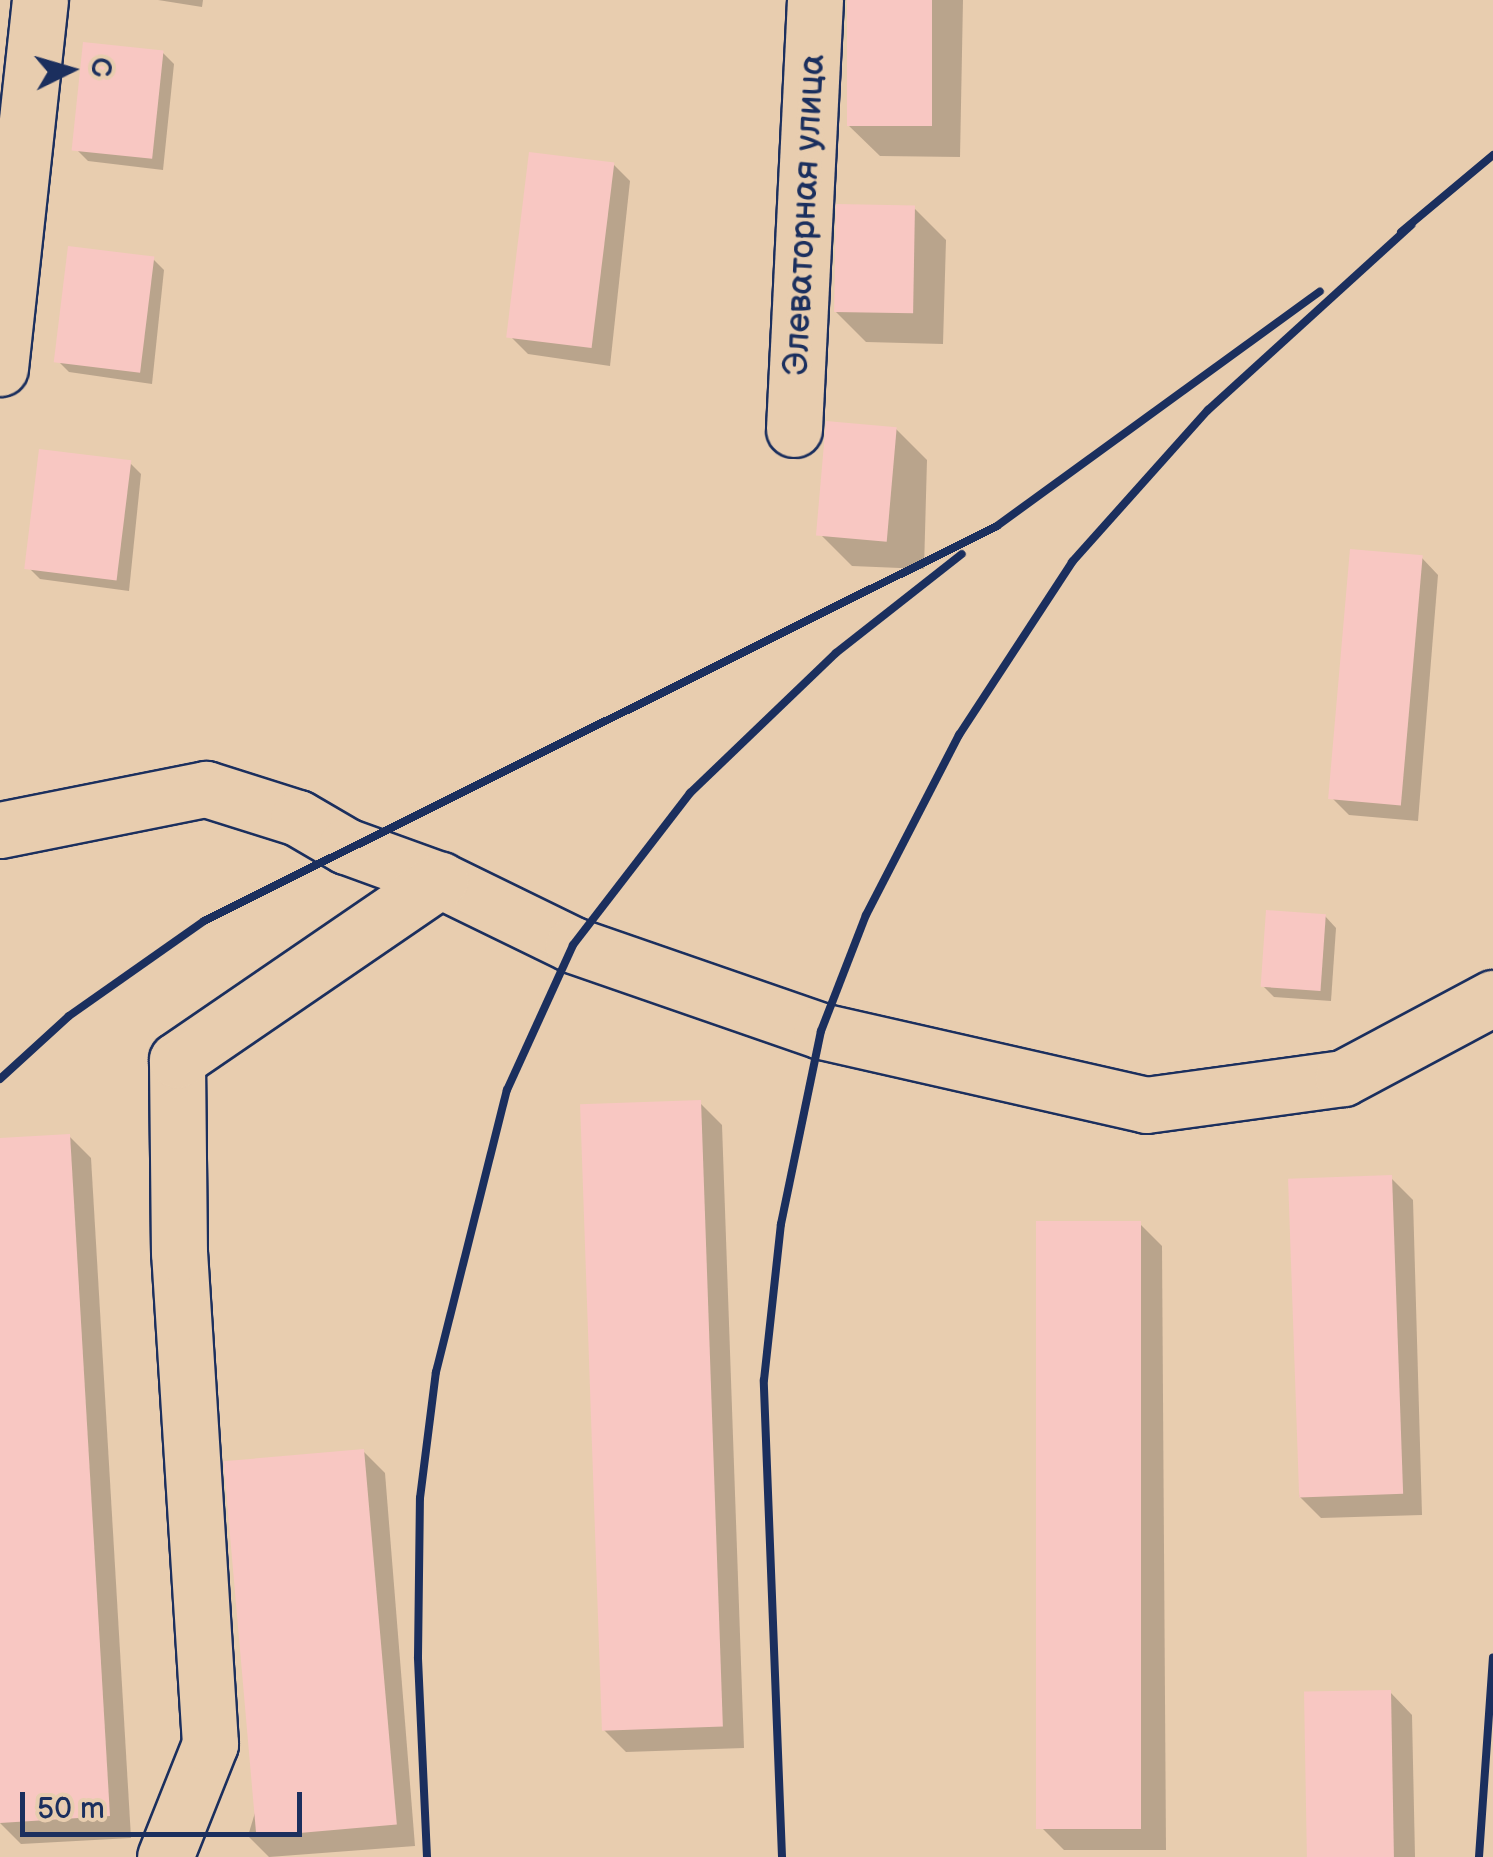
<!DOCTYPE html>
<meta charset="utf-8">
<style>
body{margin:0}
#map{position:relative;width:1493px;height:1857px;overflow:hidden;background:#e8cdaf;font-family:"Balsamiq Sans",sans-serif}
div>[style]{position:absolute}
.shadow>*{inset:0;background:#0003}
.building>*{inset:0;background:#f8c7c2;transform-origin:0 0}
.roads{filter:drop-shadow(2px 0 #1b2f5e) drop-shadow(-2px 0 #1b2f5e) drop-shadow(0 2px #1b2f5e) drop-shadow(0 -2px #1b2f5e)}
.minor>*{height:55px;margin:-27.5px;padding:0 27.5px;transform-origin:27.5px;border-radius:27.5px;background:#e8cdaf}
.rail>*{height:8px;margin:-4px;padding:0 4px;transform-origin:4px;border-radius:4px;background:#1b2f5e}
span{translate:-50% -50%;white-space:nowrap;text-align:center;line-height:1.15;-webkit-text-stroke:8px #e8cdaf;paint-order:stroke}
.street-label{font-size:35px;color:#1b2f5e}
.north{position:absolute;left:20px;top:20px;width:100px;height:100px;-webkit-text-stroke:8px #e8cdaf;paint-order:stroke;rotate:85deg;font-size:28px;font-weight:700;line-height:40px;text-align:center;color:#1b2f5e}
.north::after{content:'';display:block;margin:auto;width:35px;height:45px;background:#1b2f5e;clip-path:polygon(50% 0,100% 100%,50% 72%,0 100%)}
.scale{position:absolute;left:20px;top:1792px;width:282px;height:45px;box-sizing:border-box;border:5px solid #1b2f5e;border-top:0;padding-left:12px;font-size:30px;line-height:35px;white-space:nowrap;color:#1b2f5e;-webkit-text-stroke:8px #e8cdaf;paint-order:stroke}
</style>
<div id="map">
<div class="shadow">
<i style="clip-path:polygon(158px 0,203px 0,202px 7px)"></i>
<i style="clip-path:polygon(850px 0,963px 0,960px 157px,880px 156px,848px 125px)"></i>
<i style="clip-path:polygon(163px 53px,174px 64px,163px 170px,88px 161px,77px 150px)"></i>
<i style="clip-path:polygon(613px 164px,630px 181px,610px 366px,528px 354px,511px 337px)"></i>
<i style="clip-path:polygon(914px 208px,946px 240px,943px 344px,866px 342px,835px 311px)"></i>
<i style="clip-path:polygon(153px 259px,164px 270px,152px 384px,69px 372px,58px 361px)"></i>
<i style="clip-path:polygon(896px 429px,927px 460px,924px 569px,852px 566px,821px 535px)"></i>
<i style="clip-path:polygon(130px 463px,141px 474px,129px 591px,40px 579px,29px 568px)"></i>
<i style="clip-path:polygon(1422px 558px,1438px 575px,1418px 821px,1349px 815px,1332px 798px)"></i>
<i style="clip-path:polygon(1325px 916px,1336px 928px,1331px 1001px,1274px 997px,1263px 986px)"></i>
<i style="clip-path:polygon(700px 1103px,722px 1125px,744px 1748px,626px 1752px,604px 1730px)"></i>
<i style="clip-path:polygon(69px 1136px,91px 1158px,131px 1838px,21px 1844px,0 1823px,0 1140px)"></i>
<i style="clip-path:polygon(1391px 1178px,1413px 1200px,1422px 1515px,1321px 1518px,1299px 1496px)"></i>
<i style="clip-path:polygon(1140px 1224px,1162px 1246px,1166px 1850px,1064px 1850px,1042px 1828px)"></i>
<i style="clip-path:polygon(363px 1451px,385px 1473px,415px 1846px,269px 1857px,248px 1836px)"></i>
<i style="clip-path:polygon(1390px 1692px,1412px 1715px,1415px 1857px,1309px 1857px)"></i>
</div>
<div class="building">
<i style="left:847px;top:0;width:85px;height:126px"></i>
<i style="left:83px;top:42px;width:81px;height:109px;rotate:6deg"></i>
<i style="left:529px;top:152px;width:86px;height:187px;rotate:7deg"></i>
<i style="left:836px;top:204px;width:79px;height:108px;rotate:1deg"></i>
<i style="left:68px;top:246px;width:87px;height:117px;rotate:7deg"></i>
<i style="left:826px;top:421px;width:71px;height:115px;rotate:5deg"></i>
<i style="left:39px;top:449px;width:93px;height:121px;rotate:7deg"></i>
<i style="left:1350px;top:549px;width:73px;height:251px;rotate:5deg"></i>
<i style="left:1266px;top:910px;width:60px;height:77px;rotate:4deg"></i>
<i style="left:701px;top:1100px;width:627px;height:121px;rotate:88deg"></i>
<i style="clip-path:polygon(70px 1134px,110px 1816px,0 1823px,0 1138px)"></i>
<i style="left:1392px;top:1175px;width:319px;height:104px;rotate:88deg"></i>
<i style="left:1036px;top:1221px;width:105px;height:608px"></i>
<i style="left:364px;top:1449px;width:377px;height:141px;rotate:85deg"></i>
<i style="left:1391px;top:1690px;width:167px;height:87px;rotate:89deg"></i>
</div>
<div class="roads">
<div class="minor">
<i style="left:0;top:368px;width:370px;rotate:-83.8deg"></i>
<i style="left:794px;top:429px;width:430px;rotate:-87.2deg"></i>
<i style="left:0;top:830px;width:210px;rotate:-11.3deg"></i>
<i style="left:206px;top:789px;width:96px;rotate:17.5deg"></i>
<i style="left:298px;top:818px;width:56px;rotate:30.3deg"></i>
<i style="left:346px;top:846px;width:100px;rotate:19.9deg"></i>
<i style="left:440px;top:880px;width:148px;rotate:26deg"></i>
<i style="left:573px;top:945px;width:262px;rotate:19.1deg"></i>
<i style="left:821px;top:1031px;width:333px;rotate:12.8deg"></i>
<i style="left:1146px;top:1105px;width:199px;rotate:-7.8deg"></i>
<i style="left:1343px;top:1078px;width:170px;rotate:-28.1deg"></i>
<i style="left:165px;top:1857px;width:122px;rotate:-68.3deg"></i>
<i style="left:210px;top:1744px;width:492px;rotate:-93.6deg"></i>
<i style="left:179px;top:1253px;width:193px;rotate:-90.6deg"></i>
<i style="left:177px;top:1060px;width:319px;rotate:-34.4deg"></i>
</div>
</div>
<div class="rail">
<i style="left:1401px;top:232px;width:120px;rotate:-39.9deg"></i>
<i style="left:0;top:1079px;width:93px;rotate:-42.4deg"></i>
<i style="left:69px;top:1016px;width:165px;rotate:-35.1deg"></i>
<i style="left:204px;top:921px;width:886px;rotate:-26.48deg"></i>
<i style="left:997px;top:526px;width:399px;rotate:-36deg"></i>
<i style="left:427px;top:1857px;width:200px;rotate:-92.6deg"></i>
<i style="left:418px;top:1657px;width:159px;rotate:-89.3deg"></i>
<i style="left:420px;top:1498px;width:127px;rotate:-82.8deg"></i>
<i style="left:436px;top:1372px;width:291px;rotate:-75.9deg"></i>
<i style="left:507px;top:1090px;width:159px;rotate:-65.5deg"></i>
<i style="left:573px;top:945px;width:192px;rotate:-52.4deg"></i>
<i style="left:690px;top:793px;width:202px;rotate:-43.8deg"></i>
<i style="left:836px;top:653px;width:160px;rotate:-38.2deg"></i>
<i style="left:782px;top:1857px;width:477px;rotate:-92.2deg"></i>
<i style="left:764px;top:1380px;width:157px;rotate:-83.8deg"></i>
<i style="left:781px;top:1224px;width:197px;rotate:-78.3deg"></i>
<i style="left:821px;top:1031px;width:124px;rotate:-68.8deg"></i>
<i style="left:866px;top:915px;width:203px;rotate:-62.7deg"></i>
<i style="left:959px;top:735px;width:207px;rotate:-56.8deg"></i>
<i style="left:1072px;top:562px;width:204px;rotate:-48.2deg"></i>
<i style="left:1208px;top:410px;width:275px;rotate:-42.3deg"></i>
<i style="left:1479px;top:1857px;width:200px;rotate:-86deg"></i>
</div>
<div class="street-label">
<span style="left:805px;top:215px;rotate:-87deg">Элеваторная улица</span>
</div>
<div class="north">С</div>
<div class="scale">50 m</div>
</div>
